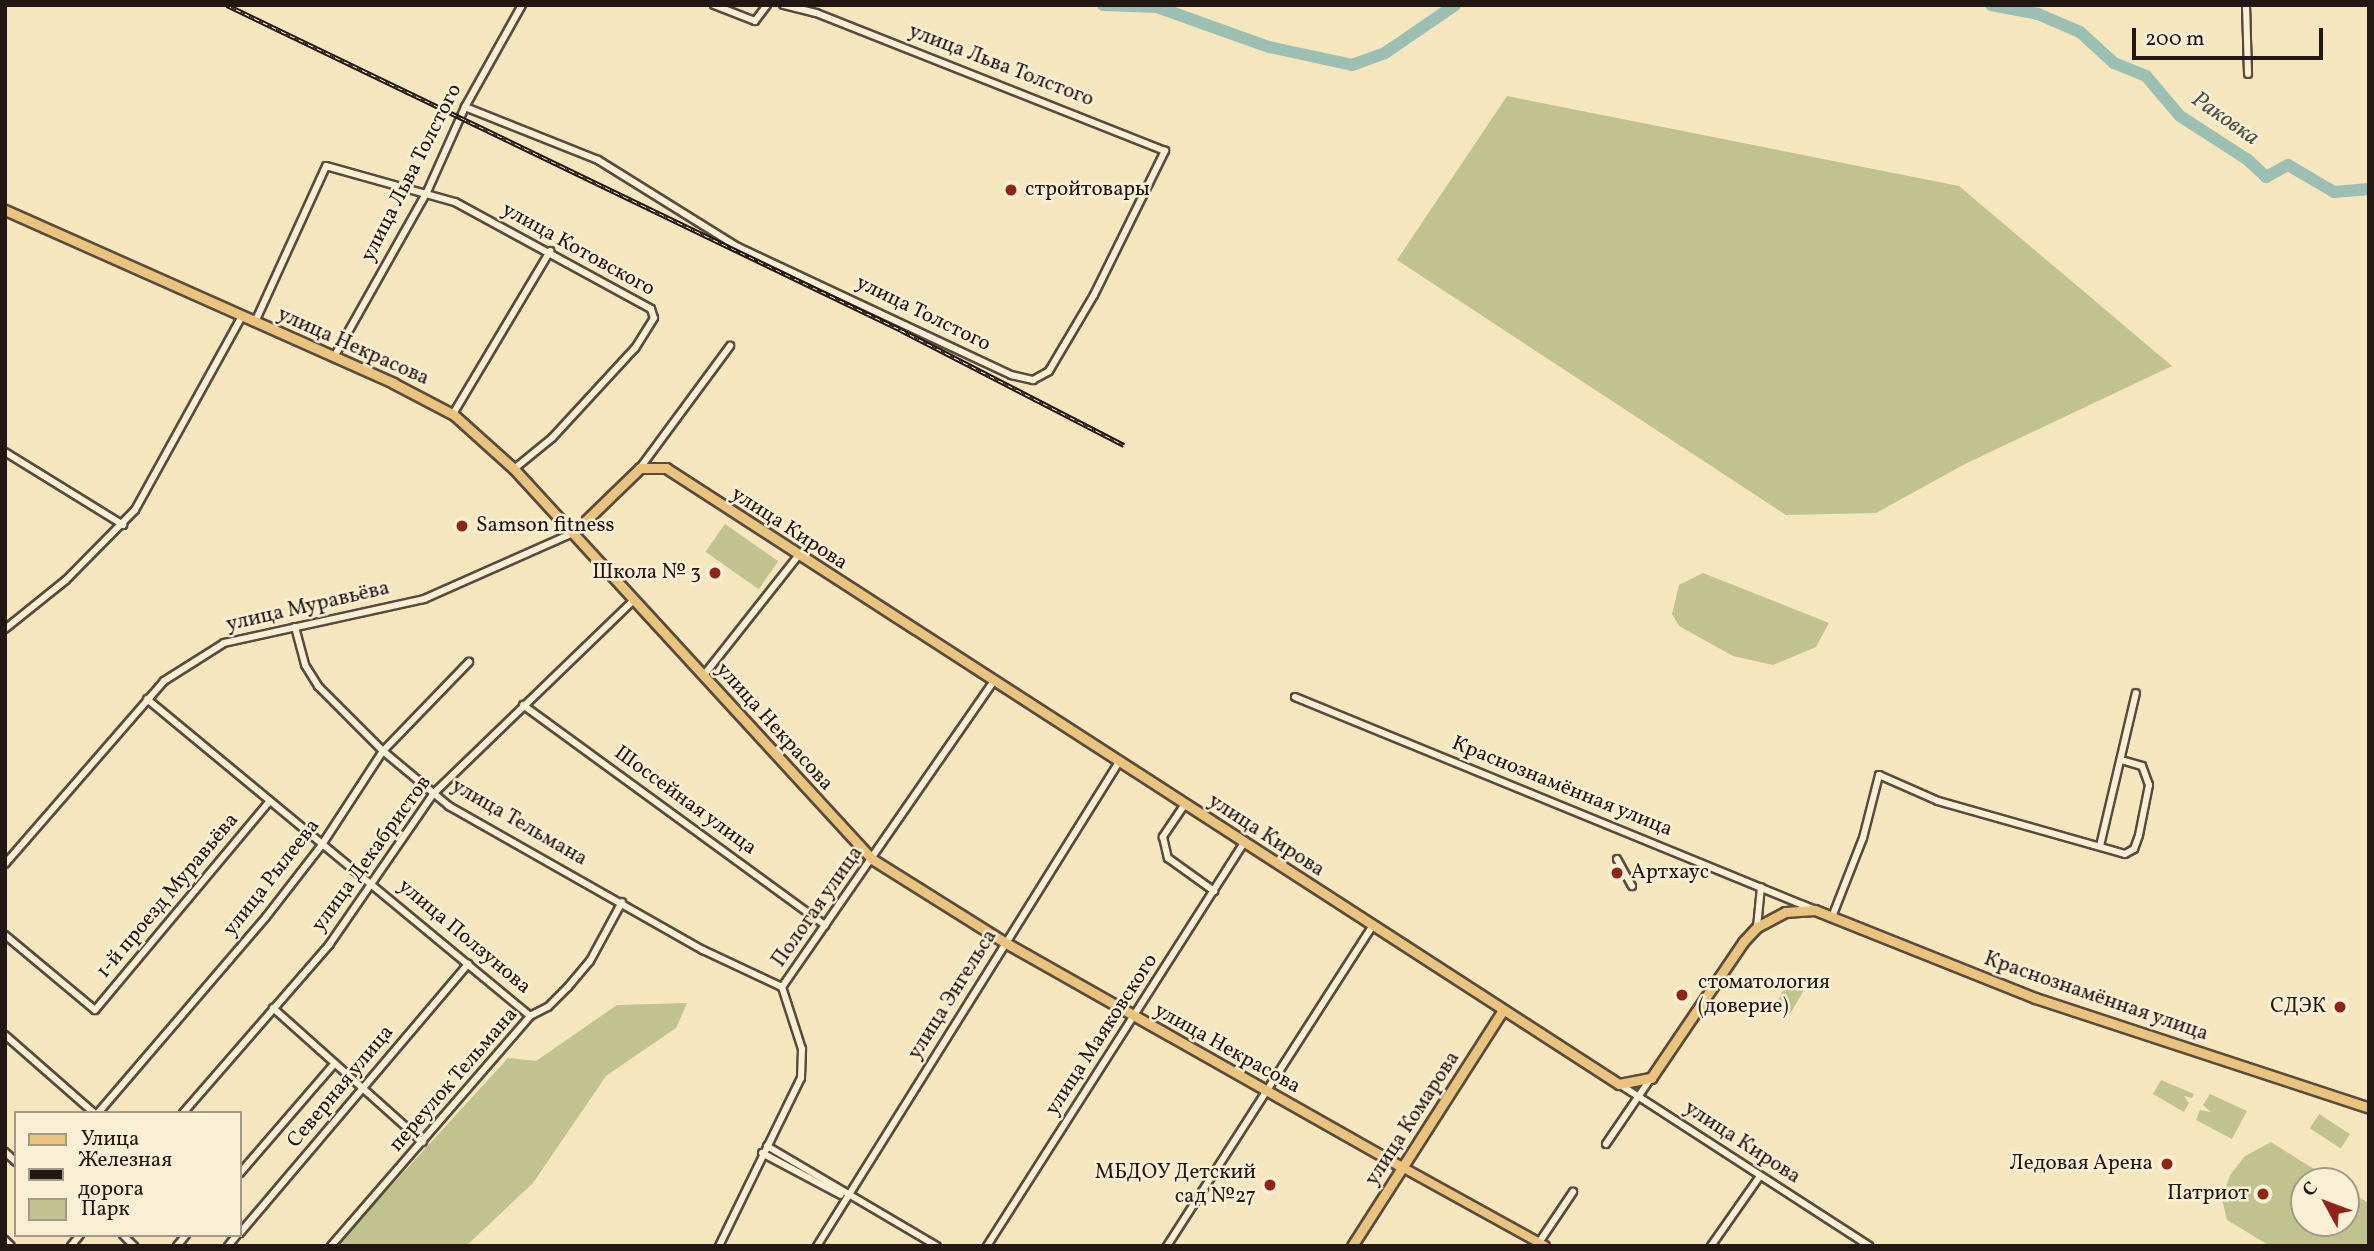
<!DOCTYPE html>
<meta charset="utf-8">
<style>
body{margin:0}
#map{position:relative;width:2374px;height:1251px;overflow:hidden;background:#f5e6be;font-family:Vollkorn,serif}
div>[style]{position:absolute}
.green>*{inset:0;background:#c1c38e;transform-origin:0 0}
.river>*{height:12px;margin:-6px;padding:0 6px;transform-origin:6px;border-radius:6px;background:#9cbfb4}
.roads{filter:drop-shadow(2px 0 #584b3e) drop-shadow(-2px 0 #584b3e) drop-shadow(0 2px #584b3e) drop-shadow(0 -2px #584b3e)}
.minor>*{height:6px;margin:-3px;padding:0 3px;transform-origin:3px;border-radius:3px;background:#f8efd5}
.major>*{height:8px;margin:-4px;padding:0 4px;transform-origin:4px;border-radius:4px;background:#eac37f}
.highway>*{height:9px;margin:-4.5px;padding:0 4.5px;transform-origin:4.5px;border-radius:4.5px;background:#eac37f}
.rail>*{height:4.5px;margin-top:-2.25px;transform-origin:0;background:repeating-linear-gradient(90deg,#f8efd5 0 5px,#231713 0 10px);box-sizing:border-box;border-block:2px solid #231713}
.dots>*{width:19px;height:19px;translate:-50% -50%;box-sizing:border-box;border:4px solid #f8efd5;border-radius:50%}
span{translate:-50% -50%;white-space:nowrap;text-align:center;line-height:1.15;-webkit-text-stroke:5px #f8efd5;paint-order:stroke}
.street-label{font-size:21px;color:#231713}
.poi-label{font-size:21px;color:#231713}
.left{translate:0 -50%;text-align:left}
.right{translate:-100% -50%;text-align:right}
.water-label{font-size:23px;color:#4d524b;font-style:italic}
.frame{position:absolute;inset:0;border:7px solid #231713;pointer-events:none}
.legend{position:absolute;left:14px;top:1111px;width:228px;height:126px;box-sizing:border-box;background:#f8efd5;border:2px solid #a39987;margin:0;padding:9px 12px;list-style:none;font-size:21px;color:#231713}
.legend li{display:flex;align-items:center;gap:14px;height:35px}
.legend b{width:35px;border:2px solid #a39987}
.north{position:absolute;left:2290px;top:1167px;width:70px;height:70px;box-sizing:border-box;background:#f8efd5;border:2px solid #a39987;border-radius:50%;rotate:311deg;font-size:19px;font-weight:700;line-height:28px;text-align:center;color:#231713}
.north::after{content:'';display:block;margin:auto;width:24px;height:32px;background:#8f2418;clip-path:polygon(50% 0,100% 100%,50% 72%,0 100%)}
.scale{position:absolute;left:2132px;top:28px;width:191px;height:32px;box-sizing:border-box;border:4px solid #231713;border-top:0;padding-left:9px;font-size:21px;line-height:24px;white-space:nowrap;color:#231713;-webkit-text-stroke:5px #f8efd5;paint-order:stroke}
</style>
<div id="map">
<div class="green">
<i style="clip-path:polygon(1507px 96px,1959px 186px,2172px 366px,1965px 464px,1876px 513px,1786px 515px,1397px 260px)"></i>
<i style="left:725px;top:524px;width:65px;height:34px;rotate:35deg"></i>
<i style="clip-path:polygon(1703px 573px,1829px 623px,1816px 647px,1773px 665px,1733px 656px,1679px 626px,1672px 614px,1679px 585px)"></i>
<i style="clip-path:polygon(1789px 977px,1807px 985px,1790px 1014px,1776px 1005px)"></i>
<i style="clip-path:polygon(687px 1003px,676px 1028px,606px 1076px,533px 1183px,466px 1246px,336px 1246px,508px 1058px,536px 1061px,617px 1005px)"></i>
<i style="clip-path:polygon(2161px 1080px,2194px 1094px,2192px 1098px,2184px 1096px,2189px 1103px,2184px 1112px,2153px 1094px)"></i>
<i style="clip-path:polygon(2210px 1094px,2247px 1111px,2232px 1139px,2196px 1120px,2200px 1110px,2211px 1112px,2203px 1105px)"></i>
<i style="left:2319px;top:1114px;width:37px;height:17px;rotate:33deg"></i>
<i style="clip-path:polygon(2271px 1142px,2333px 1181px,2304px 1181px,2304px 1223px,2346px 1223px,2346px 1189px,2369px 1203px,2369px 1246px,2270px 1246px,2227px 1220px,2222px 1199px,2230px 1175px,2245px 1156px)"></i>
</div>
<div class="river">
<i style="left:1103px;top:5px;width:54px;rotate:2.1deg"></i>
<i style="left:1157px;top:7px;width:119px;rotate:19.7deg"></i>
<i style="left:1269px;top:47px;width:85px;rotate:12.2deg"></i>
<i style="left:1352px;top:65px;width:35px;rotate:-20deg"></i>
<i style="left:1385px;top:53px;width:85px;rotate:-34.4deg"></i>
<i style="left:1991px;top:5px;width:48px;rotate:10.8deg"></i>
<i style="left:2038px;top:14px;width:46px;rotate:23.2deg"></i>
<i style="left:2080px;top:32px;width:46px;rotate:42.4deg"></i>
<i style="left:2114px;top:63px;width:35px;rotate:22deg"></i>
<i style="left:2146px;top:76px;width:52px;rotate:49.6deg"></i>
<i style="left:2180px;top:116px;width:81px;rotate:32.9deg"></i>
<i style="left:2248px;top:160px;width:25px;rotate:43deg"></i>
<i style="left:2266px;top:177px;width:25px;rotate:-29deg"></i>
<i style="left:2288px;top:165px;width:53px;rotate:30.4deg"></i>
<i style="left:2334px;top:192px;width:35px;rotate:-5deg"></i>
</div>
<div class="roads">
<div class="minor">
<i style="left:714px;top:5px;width:44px;rotate:21.3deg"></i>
<i style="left:755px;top:21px;width:20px;rotate:-53deg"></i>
<i style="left:2246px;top:5px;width:69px;rotate:88.3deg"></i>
<i style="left:465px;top:107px;width:143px;rotate:21.7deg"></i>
<i style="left:598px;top:160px;width:165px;rotate:31.9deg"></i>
<i style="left:738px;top:247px;width:302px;rotate:25.1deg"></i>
<i style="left:1011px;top:375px;width:23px;rotate:13deg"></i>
<i style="left:1033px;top:380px;width:18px;rotate:-29deg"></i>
<i style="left:1049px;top:371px;width:88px;rotate:-59.4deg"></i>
<i style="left:1094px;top:295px;width:161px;rotate:-63.8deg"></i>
<i style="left:1165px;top:151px;width:375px;rotate:-158.4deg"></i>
<i style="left:816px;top:13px;width:34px;rotate:-166deg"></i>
<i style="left:255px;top:322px;width:171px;rotate:-65.5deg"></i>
<i style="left:326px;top:166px;width:134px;rotate:15.6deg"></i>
<i style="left:455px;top:202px;width:223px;rotate:28.6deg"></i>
<i style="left:651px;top:309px;width:9px;rotate:72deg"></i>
<i style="left:654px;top:318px;width:36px;rotate:122deg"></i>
<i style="left:635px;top:348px;width:122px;rotate:132.7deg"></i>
<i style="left:552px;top:438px;width:49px;rotate:140.8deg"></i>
<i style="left:334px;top:357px;width:189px;rotate:-60.6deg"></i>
<i style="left:427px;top:192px;width:93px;rotate:-65.9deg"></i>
<i style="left:465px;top:107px;width:117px;rotate:-60.8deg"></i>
<i style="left:453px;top:414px;width:190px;rotate:-59.2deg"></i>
<i style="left:5px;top:452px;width:139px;rotate:31.7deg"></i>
<i style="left:640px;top:468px;width:152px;rotate:-53.6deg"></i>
<i style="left:295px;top:627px;width:39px;rotate:75deg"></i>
<i style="left:305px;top:665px;width:25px;rotate:58deg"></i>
<i style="left:318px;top:686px;width:92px;rotate:45deg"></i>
<i style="left:383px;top:751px;width:86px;rotate:39.8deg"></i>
<i style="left:449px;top:806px;width:292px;rotate:29.6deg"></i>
<i style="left:703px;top:950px;width:87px;rotate:25.1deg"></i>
<i style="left:5px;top:629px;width:78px;rotate:-38.8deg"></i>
<i style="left:66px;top:580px;width:98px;rotate:-45.4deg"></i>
<i style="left:135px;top:510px;width:222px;rotate:-61.1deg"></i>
<i style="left:704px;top:675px;width:152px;rotate:-51.7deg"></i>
<i style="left:1295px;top:697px;width:560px;rotate:22.26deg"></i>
<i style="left:147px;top:699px;width:497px;rotate:39.6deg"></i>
<i style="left:523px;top:705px;width:374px;rotate:36.1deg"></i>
<i style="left:1185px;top:804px;width:40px;rotate:124deg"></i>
<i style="left:1163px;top:837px;width:22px;rotate:77deg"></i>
<i style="left:1168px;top:858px;width:57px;rotate:35.7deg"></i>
<i style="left:2100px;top:846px;width:157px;rotate:-76.8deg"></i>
<i style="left:1617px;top:859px;width:31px;rotate:61deg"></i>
<i style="left:5px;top:864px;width:242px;rotate:-49deg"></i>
<i style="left:164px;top:681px;width:71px;rotate:-32.3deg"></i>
<i style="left:224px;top:643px;width:205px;rotate:-12.4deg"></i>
<i style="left:424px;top:599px;width:163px;rotate:-23.9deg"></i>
<i style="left:1832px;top:917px;width:85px;rotate:-68.6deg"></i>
<i style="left:1863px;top:838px;width:65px;rotate:-75.7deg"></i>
<i style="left:1879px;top:775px;width:64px;rotate:23.8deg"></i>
<i style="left:1938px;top:801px;width:194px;rotate:15.8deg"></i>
<i style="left:2125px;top:854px;width:10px;rotate:-29deg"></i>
<i style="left:2134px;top:849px;width:15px;rotate:-70deg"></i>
<i style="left:2139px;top:835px;width:51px;rotate:-78.7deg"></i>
<i style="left:2149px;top:785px;width:20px;rotate:-110deg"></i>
<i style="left:2142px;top:766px;width:22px;rotate:-164deg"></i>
<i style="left:1757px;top:927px;width:40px;rotate:-84.3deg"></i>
<i style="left:5px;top:935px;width:117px;rotate:39.8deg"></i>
<i style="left:95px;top:1010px;width:270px;rotate:-50.1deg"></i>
<i style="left:782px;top:987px;width:371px;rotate:-55.3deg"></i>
<i style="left:273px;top:1008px;width:201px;rotate:41.8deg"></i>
<i style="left:5px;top:1035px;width:118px;rotate:41.2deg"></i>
<i style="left:1619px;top:1084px;width:298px;rotate:32.9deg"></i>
<i style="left:98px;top:1113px;width:258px;rotate:-49.4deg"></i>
<i style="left:266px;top:917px;width:90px;rotate:-52.2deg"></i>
<i style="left:321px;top:846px;width:113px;rotate:-56.9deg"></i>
<i style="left:383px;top:751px;width:124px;rotate:-46deg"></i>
<i style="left:183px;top:1113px;width:223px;rotate:-49deg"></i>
<i style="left:329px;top:945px;width:183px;rotate:-55.4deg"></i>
<i style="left:433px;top:794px;width:279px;rotate:-44deg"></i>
<i style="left:1606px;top:1144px;width:80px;rotate:-55.7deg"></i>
<i style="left:767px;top:1146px;width:197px;rotate:30.5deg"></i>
<i style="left:5px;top:1152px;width:15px;rotate:42deg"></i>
<i style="left:762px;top:1153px;width:89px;rotate:28deg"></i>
<i style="left:240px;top:1173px;width:145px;rotate:-49.2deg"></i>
<i style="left:240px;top:1233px;width:353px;rotate:-49.7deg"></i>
<i style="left:123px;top:1235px;width:16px;rotate:45deg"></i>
<i style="left:5px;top:1240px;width:8px;rotate:45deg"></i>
<i style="left:1538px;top:1244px;width:63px;rotate:-56.1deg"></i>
<i style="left:71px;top:1246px;width:14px;rotate:-51deg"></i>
<i style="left:177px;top:1246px;width:14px;rotate:-51deg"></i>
<i style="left:228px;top:1246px;width:14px;rotate:-51deg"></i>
<i style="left:331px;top:1246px;width:304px;rotate:-49.1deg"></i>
<i style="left:530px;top:1016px;width:20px;rotate:-27deg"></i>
<i style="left:548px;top:1007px;width:28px;rotate:-45deg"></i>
<i style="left:568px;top:987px;width:34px;rotate:-50deg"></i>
<i style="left:590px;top:961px;width:67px;rotate:-61.5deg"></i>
<i style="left:719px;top:1246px;width:187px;rotate:-64deg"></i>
<i style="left:801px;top:1078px;width:29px;rotate:-88deg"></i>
<i style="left:802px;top:1049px;width:65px;rotate:-107.9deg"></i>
<i style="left:817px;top:1246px;width:570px;rotate:-58.04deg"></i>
<i style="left:987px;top:1246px;width:479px;rotate:-57.5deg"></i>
<i style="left:1167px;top:1246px;width:379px;rotate:-57.3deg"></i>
<i style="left:1711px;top:1246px;width:85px;rotate:-55deg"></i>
</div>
<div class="major">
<i style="left:1402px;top:1167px;width:163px;rotate:28.9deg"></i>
</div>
<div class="highway">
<i style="left:5px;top:210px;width:425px;rotate:24deg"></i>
<i style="left:393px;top:383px;width:69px;rotate:27.7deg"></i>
<i style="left:454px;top:415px;width:81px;rotate:42deg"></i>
<i style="left:514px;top:469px;width:529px;rotate:47.45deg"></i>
<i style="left:872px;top:859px;width:158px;rotate:32.1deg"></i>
<i style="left:1006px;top:943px;width:455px;rotate:29.5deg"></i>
<i style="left:573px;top:533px;width:93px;rotate:-44.1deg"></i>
<i style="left:640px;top:468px;width:26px"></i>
<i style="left:666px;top:468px;width:1135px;rotate:32.88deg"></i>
<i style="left:1619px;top:1084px;width:33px;rotate:-11deg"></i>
<i style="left:1651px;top:1078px;width:164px;rotate:-55.9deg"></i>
<i style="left:1743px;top:942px;width:21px;rotate:-47deg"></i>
<i style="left:1757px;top:927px;width:32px;rotate:-28deg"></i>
<i style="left:1785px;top:912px;width:30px;rotate:-4deg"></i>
<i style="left:1815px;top:910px;width:237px;rotate:21.8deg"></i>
<i style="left:2035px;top:998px;width:352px;rotate:18.2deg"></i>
<i style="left:1352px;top:1246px;width:280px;rotate:-57.4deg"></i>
</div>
</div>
<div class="rail">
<i style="left:227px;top:5px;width:748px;rotate:25.74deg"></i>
<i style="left:901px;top:330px;width:251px;rotate:27.3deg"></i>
</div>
<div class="dots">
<i style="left:1011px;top:190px;background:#8f2418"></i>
<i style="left:462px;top:526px;background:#8f2418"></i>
<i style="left:715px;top:573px;background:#8f2418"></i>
<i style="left:1617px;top:873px;background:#8f2418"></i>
<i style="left:1682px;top:995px;background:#8f2418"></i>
<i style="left:2340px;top:1007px;background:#8f2418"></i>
<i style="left:2167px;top:1164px;background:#8f2418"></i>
<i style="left:1270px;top:1185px;background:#8f2418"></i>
<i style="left:2263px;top:1194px;background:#8f2418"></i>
</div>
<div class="street-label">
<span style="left:1001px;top:66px;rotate:21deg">улица Льва Толстого</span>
<span style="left:412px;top:173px;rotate:-63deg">улица Льва Толстого</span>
<span style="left:578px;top:250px;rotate:29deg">улица Котовского</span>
<span style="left:923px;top:314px;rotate:26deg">улица Толстого</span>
<span style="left:353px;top:347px;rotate:24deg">улица Некрасова</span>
<span style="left:789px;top:529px;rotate:33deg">улица Кирова</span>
<span style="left:308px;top:607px;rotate:-13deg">улица Муравьёва</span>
<span style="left:774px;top:727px;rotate:48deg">улица Некрасова</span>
<span style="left:1562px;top:787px;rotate:22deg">Краснознамённая улица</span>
<span style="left:685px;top:801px;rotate:36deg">Шоссейная улица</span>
<span style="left:519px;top:823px;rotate:30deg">улица Тельмана</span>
<span style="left:1266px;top:836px;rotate:33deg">улица Кирова</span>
<span style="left:372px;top:854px;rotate:-54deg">улица Декабристов</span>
<span style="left:272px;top:878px;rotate:-52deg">улица Рылеева</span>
<span style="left:168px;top:896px;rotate:-50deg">1-й проезд Муравьёва</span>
<span style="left:818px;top:907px;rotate:-55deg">Пологая улица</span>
<span style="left:464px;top:937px;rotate:40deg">улица Ползунова</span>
<span style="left:953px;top:995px;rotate:-58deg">улица Энгельса</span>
<span style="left:2096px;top:997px;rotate:19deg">Краснознамённая улица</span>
<span style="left:1102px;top:1035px;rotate:-57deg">улица Маяковского</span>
<span style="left:1227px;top:1049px;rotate:29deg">улица Некрасова</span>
<span style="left:454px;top:1080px;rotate:-49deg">переулок Тельмана</span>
<span style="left:341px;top:1087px;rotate:-50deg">Северная улица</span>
<span style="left:1413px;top:1119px;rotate:-57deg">улица Комарова</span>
<span style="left:1742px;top:1143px;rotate:33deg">улица Кирова</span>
</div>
<div class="poi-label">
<span class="left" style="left:1025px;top:190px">стройтовары</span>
<span class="left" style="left:476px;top:526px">Samson fitness</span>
<span class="right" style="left:701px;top:573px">Школа № 3</span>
<span class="left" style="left:1631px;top:873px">Артхаус</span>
<span class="left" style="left:1698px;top:995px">стоматология<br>(доверие)</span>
<span class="right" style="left:2326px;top:1007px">СДЭК</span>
<span class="right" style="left:2153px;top:1164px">Ледовая Арена</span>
<span class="right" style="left:1256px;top:1185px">МБДОУ Детский<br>сад №27</span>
<span class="right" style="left:2249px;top:1194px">Патриот</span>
</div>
<div class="water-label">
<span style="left:2225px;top:119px;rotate:35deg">Раковка</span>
</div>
<div class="frame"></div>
<ul class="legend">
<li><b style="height:9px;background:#eac37f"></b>Улица</li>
<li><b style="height:9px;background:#231713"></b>Железная дорога</li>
<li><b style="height:19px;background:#c1c38e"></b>Парк</li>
</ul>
<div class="north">С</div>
<div class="scale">200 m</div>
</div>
